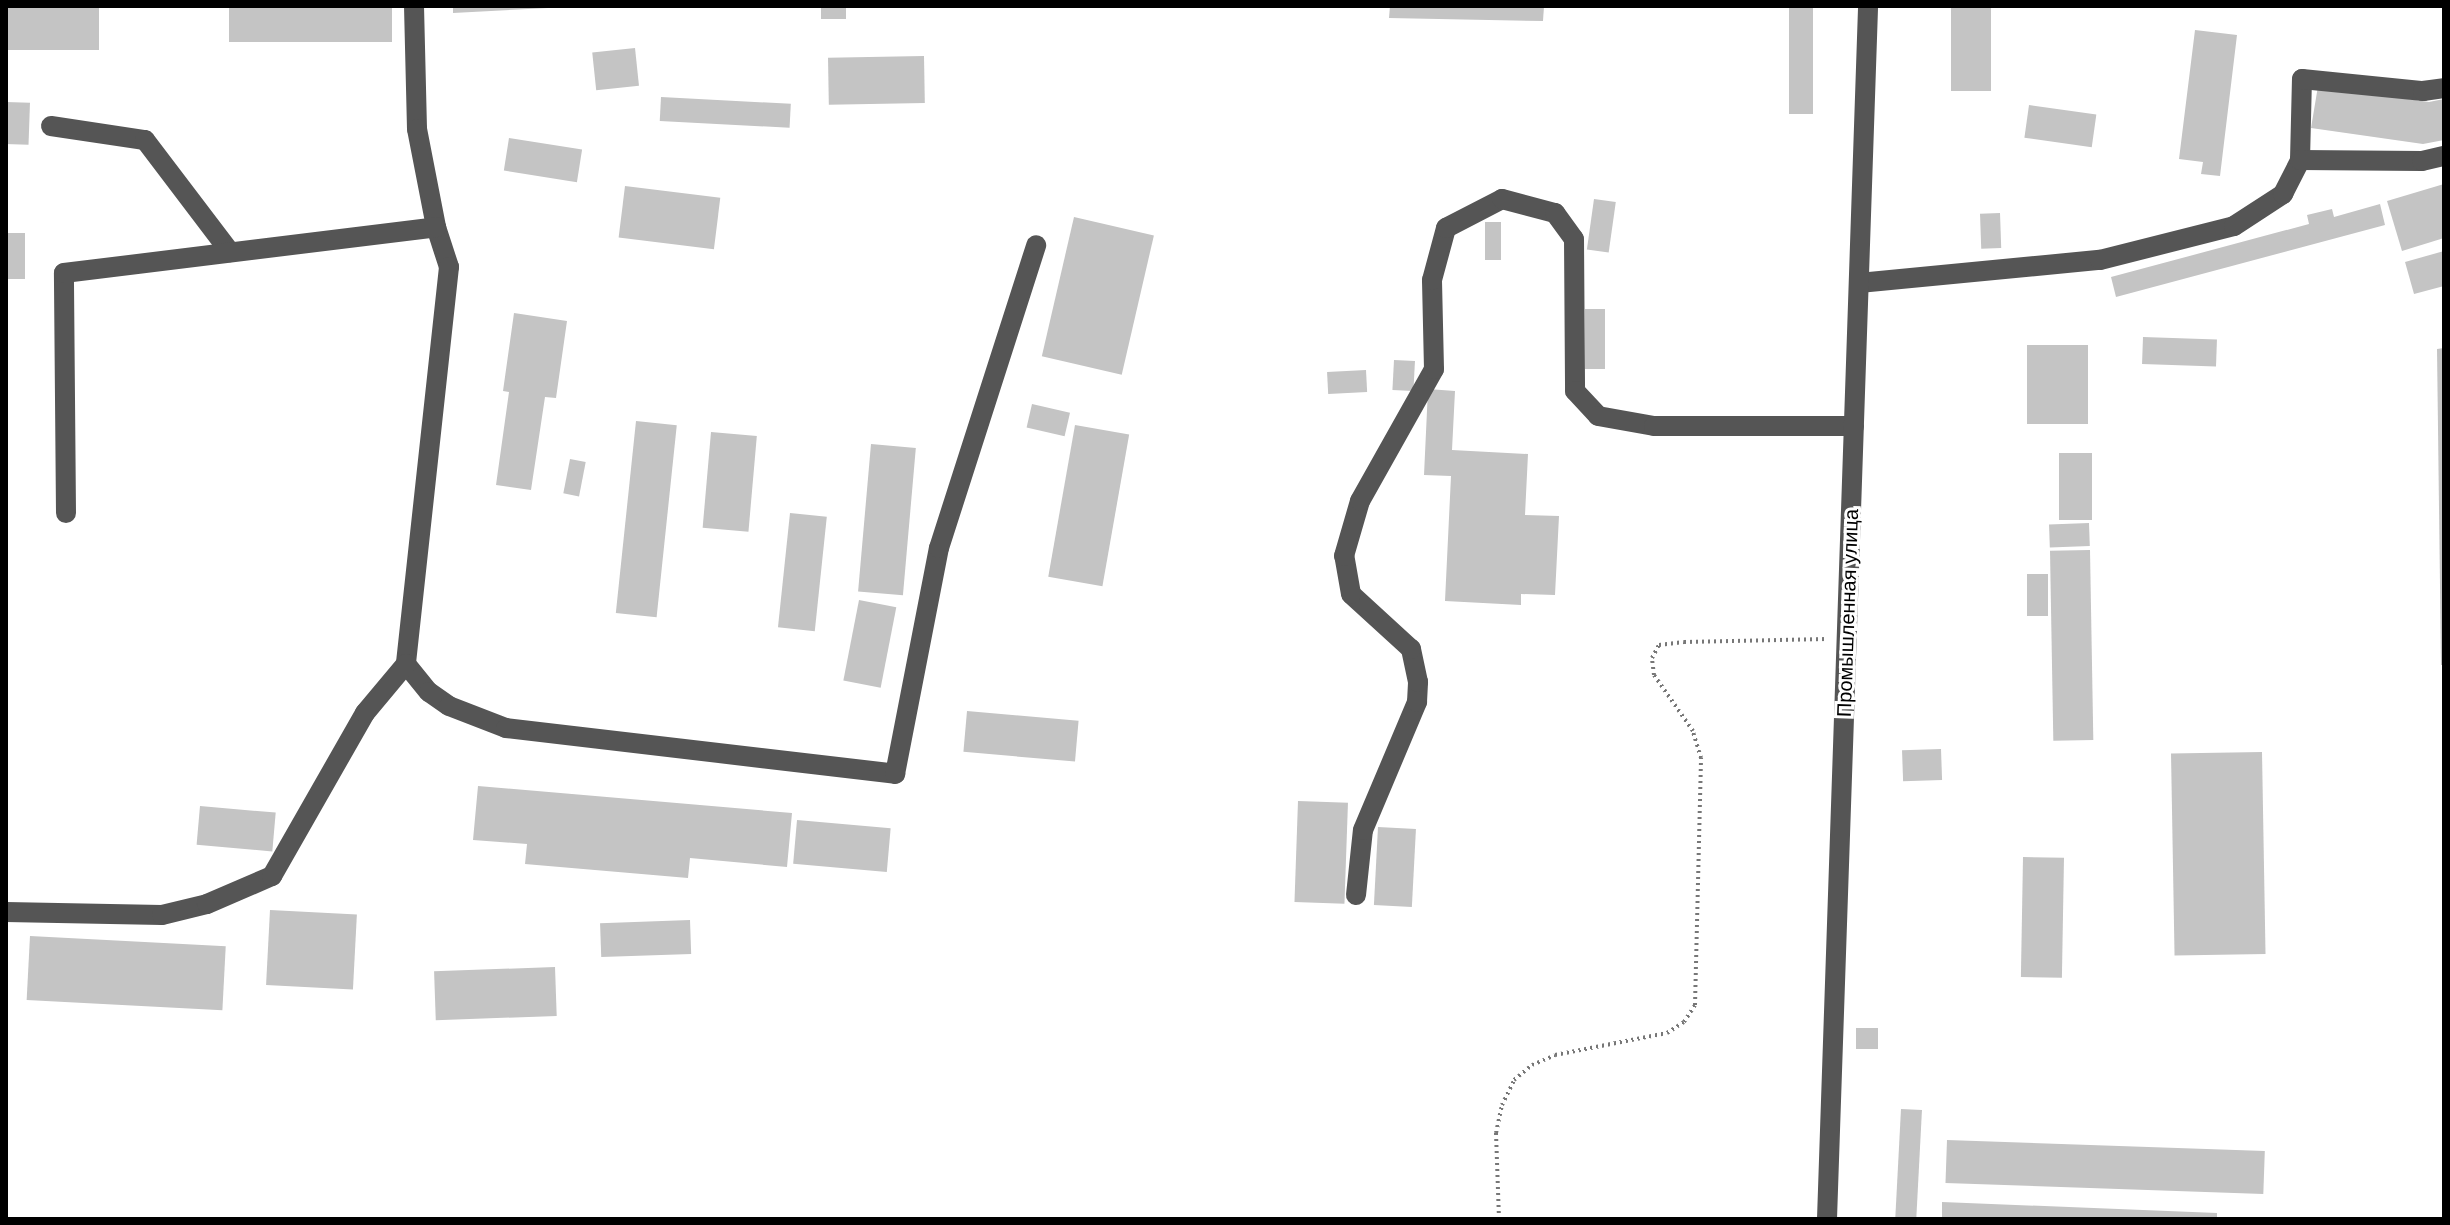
<!DOCTYPE html>
<meta charset="utf-8">
<style>
body{margin:0}
#map{position:relative;width:2450px;height:1225px;overflow:hidden;background:#fff;font-family:Helvetica,sans-serif}
div>[style]{position:absolute}
.building>*{inset:0;background:#c4c4c4;transform-origin:0 0}
.path>*{height:4px;margin-top:-2px;transform-origin:0;background:repeating-linear-gradient(90deg,#777 0 2px,transparent 0 6px)}
.minor>*{height:20px;margin:-10px;padding:0 10px;transform-origin:10px;border-radius:10px;background:#555}
span{translate:-50% -50%;white-space:nowrap;text-align:center;line-height:1.15;-webkit-text-stroke:6px #fff;paint-order:stroke}
.street-label{font-size:20px;color:#000}
.frame{position:absolute;inset:0;border:8px solid #000;pointer-events:none}
</style>
<div id="map">
<div class="building">
<i style="left:6px;top:6px;width:93px;height:44px"></i>
<i style="left:229px;top:6px;width:163px;height:36px"></i>
<i style="clip-path:polygon(453px 6px,547px 6px,548px 8px,453px 13px)"></i>
<i style="left:821px;top:6px;width:25px;height:13px"></i>
<i style="clip-path:polygon(1390px 6px,1544px 6px,1543px 21px,1389px 18px)"></i>
<i style="left:1789px;top:6px;width:24px;height:108px"></i>
<i style="left:1951px;top:6px;width:40px;height:85px"></i>
<i style="clip-path:polygon(2195px 30px,2237px 35px,2220px 176px,2201px 174px,2203px 162px,2179px 159px)"></i>
<i style="left:635px;top:48px;width:38px;height:43px;rotate:84deg"></i>
<i style="left:924px;top:56px;width:47px;height:96px;rotate:89deg"></i>
<i style="clip-path:polygon(2318px 86px,2429px 102px,2444px 99px,2444px 140px,2423px 144px,2311px 128px)"></i>
<i style="left:661px;top:97px;width:130px;height:24px;rotate:3deg"></i>
<i style="left:6px;top:102px;width:24px;height:42px;rotate:2deg"></i>
<i style="left:2029px;top:105px;width:68px;height:33px;rotate:8deg"></i>
<i style="left:509px;top:138px;width:74px;height:33px;rotate:9deg"></i>
<i style="clip-path:polygon(2444px 184px,2444px 238px,2402px 251px,2387px 201px)"></i>
<i style="left:625px;top:186px;width:96px;height:52px;rotate:7deg"></i>
<i style="left:1594px;top:199px;width:22px;height:51px;rotate:8deg"></i>
<i style="clip-path:polygon(2380px 204px,2385px 225px,2116px 297px,2111px 277px,2309px 224px,2307px 215px,2332px 209px,2334px 217px)"></i>
<i style="left:2000px;top:213px;width:35px;height:20px;rotate:88deg"></i>
<i style="left:1074px;top:217px;width:82px;height:143px;rotate:13deg"></i>
<i style="left:1485px;top:222px;width:16px;height:38px"></i>
<i style="left:6px;top:233px;width:19px;height:46px"></i>
<i style="clip-path:polygon(2444px 251px,2444px 286px,2414px 294px,2405px 262px)"></i>
<i style="left:1585px;top:309px;width:20px;height:60px"></i>
<i style="clip-path:polygon(514px 313px,567px 321px,556px 398px,545px 397px,531px 490px,496px 485px,509px 392px,503px 391px)"></i>
<i style="left:2143px;top:337px;width:74px;height:27px;rotate:2deg"></i>
<i style="left:2027px;top:345px;width:61px;height:79px"></i>
<i style="clip-path:polygon(2444px 348px,2444px 665px,2441px 665px,2437px 349px)"></i>
<i style="left:1394px;top:360px;width:21px;height:30px;rotate:3deg"></i>
<i style="left:1366px;top:370px;width:22px;height:39px;rotate:87deg"></i>
<i style="clip-path:polygon(1428px 389px,1455px 391px,1452px 450px,1528px 454px,1525px 515px,1559px 516px,1555px 595px,1521px 594px,1521px 605px,1445px 601px,1451px 476px,1424px 475px)"></i>
<i style="left:1032px;top:404px;width:39px;height:24px;rotate:13deg"></i>
<i style="left:636px;top:421px;width:41px;height:193px;rotate:6deg"></i>
<i style="left:1075px;top:425px;width:55px;height:154px;rotate:10deg"></i>
<i style="left:711px;top:432px;width:46px;height:96px;rotate:5deg"></i>
<i style="left:871px;top:444px;width:45px;height:148px;rotate:5deg"></i>
<i style="left:2059px;top:453px;width:33px;height:67px"></i>
<i style="left:570px;top:459px;width:16px;height:35px;rotate:11deg"></i>
<i style="left:790px;top:513px;width:37px;height:115px;rotate:6deg"></i>
<i style="left:2089px;top:523px;width:23px;height:40px;rotate:88deg"></i>
<i style="left:2090px;top:550px;width:190px;height:40px;rotate:89deg"></i>
<i style="left:2048px;top:574px;width:42px;height:21px;rotate:90deg"></i>
<i style="left:859px;top:600px;width:38px;height:82px;rotate:11deg"></i>
<i style="left:967px;top:711px;width:112px;height:41px;rotate:5deg"></i>
<i style="left:1941px;top:749px;width:31px;height:39px;rotate:88deg"></i>
<i style="left:2262px;top:752px;width:202px;height:91px;rotate:89deg"></i>
<i style="clip-path:polygon(478px 786px,792px 813px,787px 867px,690px 858px,688px 878px,525px 864px,527px 844px,473px 840px)"></i>
<i style="left:1298px;top:801px;width:50px;height:101px;rotate:2deg"></i>
<i style="left:200px;top:806px;width:76px;height:39px;rotate:5deg"></i>
<i style="left:797px;top:820px;width:94px;height:44px;rotate:5deg"></i>
<i style="left:1378px;top:827px;width:38px;height:78px;rotate:3deg"></i>
<i style="left:2023px;top:857px;width:41px;height:120px;rotate:1deg"></i>
<i style="left:270px;top:910px;width:87px;height:75px;rotate:3deg"></i>
<i style="left:690px;top:920px;width:34px;height:90px;rotate:88deg"></i>
<i style="left:30px;top:936px;width:196px;height:64px;rotate:3deg"></i>
<i style="left:555px;top:967px;width:49px;height:121px;rotate:88deg"></i>
<i style="left:1878px;top:1028px;width:21px;height:22px;rotate:90deg"></i>
<i style="left:1901px;top:1109px;width:21px;height:110px;rotate:3deg"></i>
<i style="left:1947px;top:1140px;width:318px;height:43px;rotate:2deg"></i>
<i style="clip-path:polygon(1942px 1202px,2217px 1213px,2217px 1219px,1942px 1219px)"></i>
</div>
<div class="path">
<i style="left:1499px;top:1219px;width:86px;rotate:-92deg"></i>
<i style="left:1496px;top:1133px;width:29px;rotate:-78deg"></i>
<i style="left:1502px;top:1105px;width:28px;rotate:-64deg"></i>
<i style="left:1514px;top:1080px;width:23px;rotate:-40deg"></i>
<i style="left:1532px;top:1065px;width:25px;rotate:-23deg"></i>
<i style="left:1555px;top:1055px;width:114px;rotate:-11.1deg"></i>
<i style="left:1667px;top:1033px;width:20px;rotate:-33deg"></i>
<i style="left:1684px;top:1022px;width:20px;rotate:-57deg"></i>
<i style="left:1695px;top:1005px;width:247px;rotate:-88.6deg"></i>
<i style="left:1701px;top:758px;width:28px;rotate:-107deg"></i>
<i style="left:1693px;top:731px;width:68px;rotate:-124.9deg"></i>
<i style="left:1654px;top:675px;width:17px;rotate:-97deg"></i>
<i style="left:1652px;top:658px;width:15px;rotate:-62deg"></i>
<i style="left:1659px;top:645px;width:25px;rotate:-7deg"></i>
<i style="left:1684px;top:642px;width:143px;rotate:-1.2deg"></i>
</div>
<div class="minor">
<i style="left:414px;top:6px;width:123px;rotate:88.6deg"></i>
<i style="left:417px;top:129px;width:100px;rotate:79deg"></i>
<i style="left:436px;top:227px;width:42px;rotate:72deg"></i>
<i style="left:449px;top:267px;width:399px;rotate:96.2deg"></i>
<i style="left:406px;top:664px;width:36px;rotate:51deg"></i>
<i style="left:429px;top:692px;width:24px;rotate:35deg"></i>
<i style="left:449px;top:706px;width:61px;rotate:21.1deg"></i>
<i style="left:506px;top:728px;width:392px;rotate:6.7deg"></i>
<i style="left:895px;top:774px;width:230px;rotate:-79deg"></i>
<i style="left:939px;top:548px;width:318px;rotate:-72.2deg"></i>
<i style="left:51px;top:126px;width:95px;rotate:8.5deg"></i>
<i style="left:145px;top:140px;width:141px;rotate:52.8deg"></i>
<i style="left:2300px;top:160px;width:81px;rotate:-88.6deg"></i>
<i style="left:2302px;top:79px;width:122px;rotate:5.7deg"></i>
<i style="left:2423px;top:91px;width:21px;rotate:-8deg"></i>
<i style="left:1859px;top:283px;width:242px;rotate:-5.5deg"></i>
<i style="left:2100px;top:260px;width:138px;rotate:-14.2deg"></i>
<i style="left:2234px;top:226px;width:59px;rotate:-33.1deg"></i>
<i style="left:2283px;top:194px;width:38px;rotate:-63deg"></i>
<i style="left:2300px;top:160px;width:122px;rotate:0.5deg"></i>
<i style="left:2422px;top:161px;width:23px;rotate:-13deg"></i>
<i style="left:66px;top:513px;width:240px;rotate:-90.5deg"></i>
<i style="left:64px;top:273px;width:375px;rotate:-7deg"></i>
<i style="left:1356px;top:895px;width:65px;rotate:-83.9deg"></i>
<i style="left:1363px;top:830px;width:139px;rotate:-67.1deg"></i>
<i style="left:1417px;top:702px;width:20px;rotate:-87deg"></i>
<i style="left:1418px;top:682px;width:34px;rotate:-102deg"></i>
<i style="left:1411px;top:649px;width:81px;rotate:-137.5deg"></i>
<i style="left:1351px;top:594px;width:39px;rotate:-100deg"></i>
<i style="left:1344px;top:556px;width:57px;rotate:-73.8deg"></i>
<i style="left:1360px;top:501px;width:151px;rotate:-60.7deg"></i>
<i style="left:1434px;top:369px;width:89px;rotate:-91.3deg"></i>
<i style="left:1432px;top:280px;width:54px;rotate:-74.9deg"></i>
<i style="left:1446px;top:228px;width:63px;rotate:-27.4deg"></i>
<i style="left:1502px;top:199px;width:55px;rotate:14.8deg"></i>
<i style="left:1555px;top:213px;width:32px;rotate:54deg"></i>
<i style="left:1574px;top:239px;width:152px;rotate:89.6deg"></i>
<i style="left:1575px;top:391px;width:34px;rotate:47deg"></i>
<i style="left:1598px;top:416px;width:57px;rotate:10.1deg"></i>
<i style="left:1654px;top:426px;width:200px"></i>
<i style="left:6px;top:912px;width:156px;rotate:1.1deg"></i>
<i style="left:162px;top:915px;width:46px;rotate:-13.7deg"></i>
<i style="left:207px;top:904px;width:71px;rotate:-23.3deg"></i>
<i style="left:272px;top:876px;width:188px;rotate:-60.3deg"></i>
<i style="left:365px;top:713px;width:64px;rotate:-50.1deg"></i>
<i style="left:1827px;top:1219px;width:1214px;rotate:-88.06deg"></i>
</div>
<div class="street-label">
<span style="left:1848px;top:613px;rotate:-88deg">Промышленная улица</span>
</div>
<div class="frame"></div>
</div>
